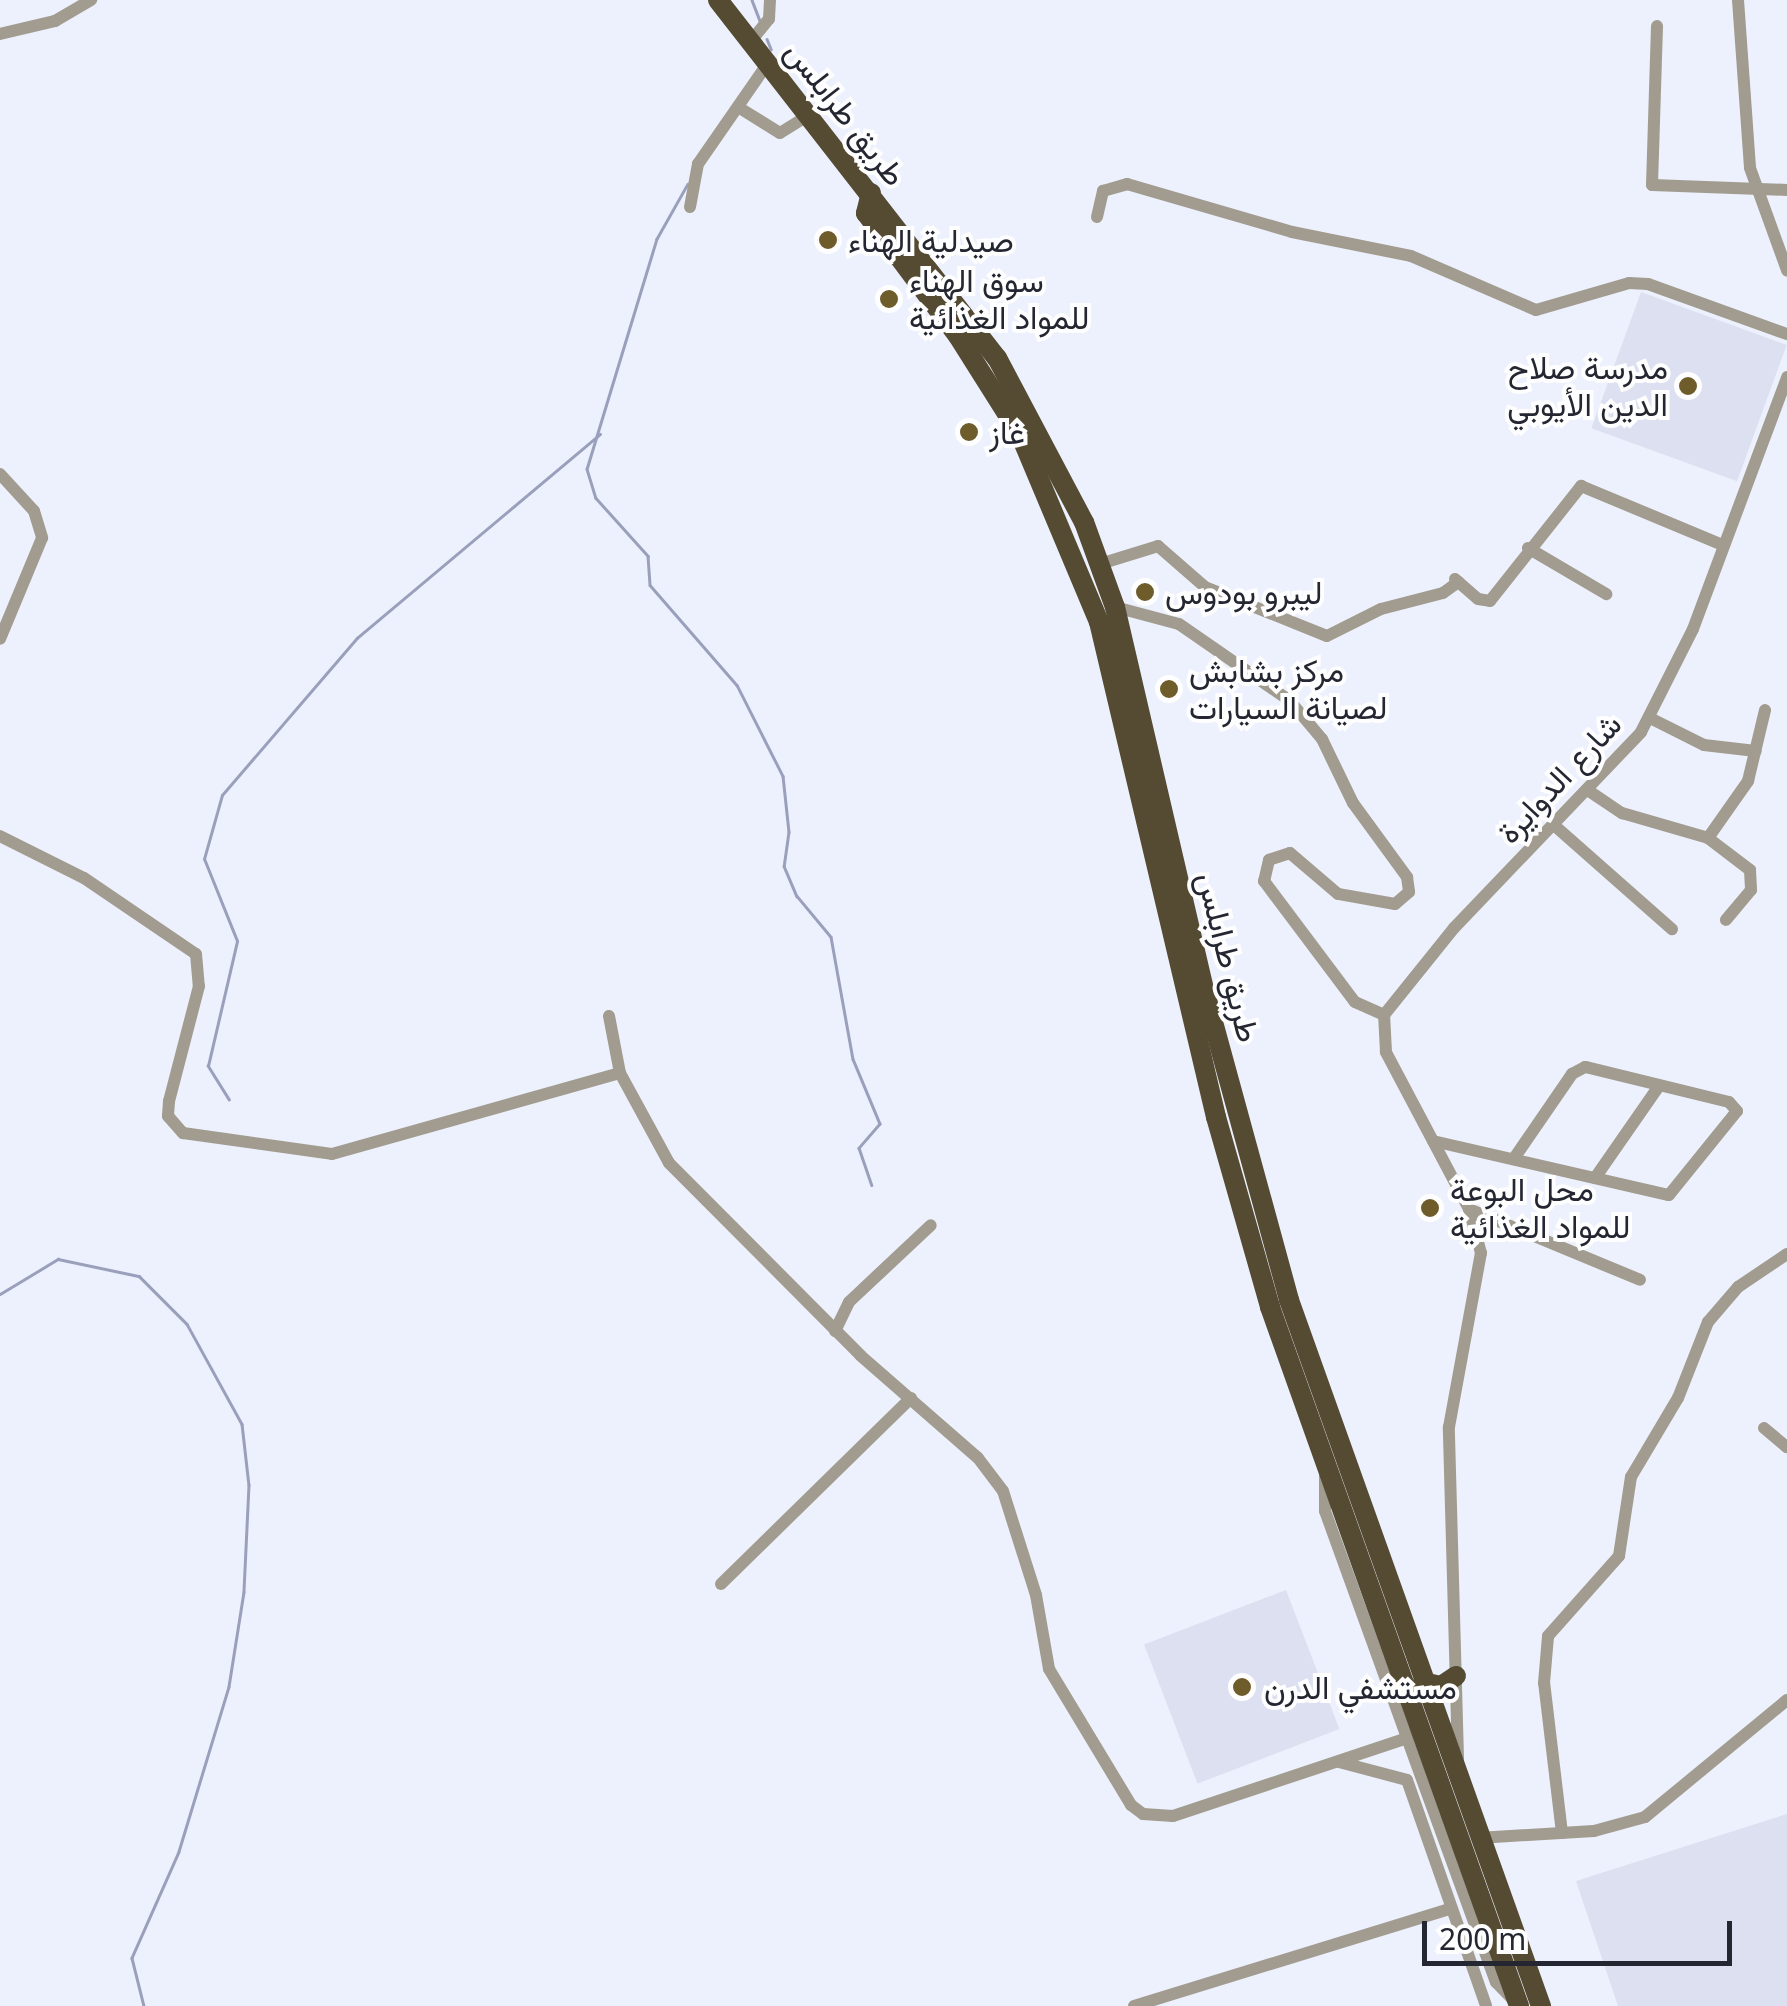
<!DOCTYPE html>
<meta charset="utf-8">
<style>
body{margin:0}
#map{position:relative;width:1787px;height:2006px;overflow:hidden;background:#edf1fd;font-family:"Noto Sans",Vazirmatn,sans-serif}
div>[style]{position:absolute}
.built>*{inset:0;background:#dde0f0;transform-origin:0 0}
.stream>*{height:2.5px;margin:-1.25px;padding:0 1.25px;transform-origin:1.25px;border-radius:1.25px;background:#9aa0bc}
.minor>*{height:12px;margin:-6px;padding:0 6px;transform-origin:6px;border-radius:6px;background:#a19c8f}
.trunk>*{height:20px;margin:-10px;padding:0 10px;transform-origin:10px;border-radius:10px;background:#544b32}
.dots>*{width:28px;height:28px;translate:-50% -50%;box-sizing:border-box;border:5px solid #fefefe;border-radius:50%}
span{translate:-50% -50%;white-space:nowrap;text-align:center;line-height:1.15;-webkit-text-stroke:8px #fefefe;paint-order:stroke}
.street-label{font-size:32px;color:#242732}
.poi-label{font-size:32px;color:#242732}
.left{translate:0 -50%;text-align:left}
.right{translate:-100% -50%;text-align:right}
.scale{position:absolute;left:1422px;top:1921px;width:310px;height:45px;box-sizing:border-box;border:5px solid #242732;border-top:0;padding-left:12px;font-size:30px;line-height:35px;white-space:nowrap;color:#242732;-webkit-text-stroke:8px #fefefe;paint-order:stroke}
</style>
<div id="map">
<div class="built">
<i style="left:1641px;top:292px;width:155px;height:145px;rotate:20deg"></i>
<i style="left:1286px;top:1590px;width:149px;height:152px;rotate:69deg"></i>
<i style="clip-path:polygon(1787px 1814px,1787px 2006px,1618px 2006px,1576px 1881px)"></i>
</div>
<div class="stream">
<i style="left:752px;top:0;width:22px;rotate:69deg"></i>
<i style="left:767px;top:39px;width:11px;rotate:68deg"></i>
<i style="left:688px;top:184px;width:63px;rotate:119.4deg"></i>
<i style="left:657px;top:239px;width:240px;rotate:106.9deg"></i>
<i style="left:587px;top:469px;width:30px;rotate:73deg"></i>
<i style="left:596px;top:498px;width:78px;rotate:48.1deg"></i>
<i style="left:648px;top:556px;width:29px;rotate:86deg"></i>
<i style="left:650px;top:585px;width:133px;rotate:49deg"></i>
<i style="left:737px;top:685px;width:102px;rotate:63.2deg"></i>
<i style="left:783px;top:776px;width:56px;rotate:83.9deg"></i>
<i style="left:789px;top:832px;width:34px;rotate:98deg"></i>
<i style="left:784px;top:866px;width:33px;rotate:67deg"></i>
<i style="left:797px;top:896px;width:53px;rotate:50.3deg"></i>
<i style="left:831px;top:937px;width:124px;rotate:79.8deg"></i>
<i style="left:853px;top:1059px;width:70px;rotate:67.4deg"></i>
<i style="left:880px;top:1124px;width:32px;rotate:131deg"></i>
<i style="left:859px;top:1148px;width:39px;rotate:71deg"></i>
<i style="left:229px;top:1100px;width:40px;rotate:-122deg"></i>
<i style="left:208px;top:1066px;width:128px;rotate:-76.9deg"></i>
<i style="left:237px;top:941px;width:88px;rotate:-111.9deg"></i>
<i style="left:204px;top:859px;width:66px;rotate:-74.3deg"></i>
<i style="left:222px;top:795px;width:207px;rotate:-49.3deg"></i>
<i style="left:357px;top:638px;width:317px;rotate:-40deg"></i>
<i style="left:0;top:1294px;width:68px;rotate:-31.1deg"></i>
<i style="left:58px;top:1259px;width:83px;rotate:11.9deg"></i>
<i style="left:139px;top:1276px;width:68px;rotate:45deg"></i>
<i style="left:187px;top:1324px;width:114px;rotate:61.2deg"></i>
<i style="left:242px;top:1424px;width:61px;rotate:83.5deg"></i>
<i style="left:249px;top:1485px;width:107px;rotate:92.7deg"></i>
<i style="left:244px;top:1592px;width:96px;rotate:99deg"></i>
<i style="left:229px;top:1687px;width:172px;rotate:106.9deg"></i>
<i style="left:179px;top:1852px;width:116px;rotate:113.9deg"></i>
<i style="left:132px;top:1958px;width:49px;rotate:76deg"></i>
</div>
<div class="minor">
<i style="left:1738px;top:0;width:168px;rotate:85.9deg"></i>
<i style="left:1750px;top:168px;width:109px;rotate:70.1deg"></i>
<i style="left:1657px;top:26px;width:159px;rotate:91.8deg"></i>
<i style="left:1652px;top:185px;width:135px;rotate:2.1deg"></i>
<i style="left:0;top:34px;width:57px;rotate:-13.3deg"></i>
<i style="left:55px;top:21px;width:42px;rotate:-30.3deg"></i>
<i style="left:751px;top:41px;width:28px;rotate:-51deg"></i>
<i style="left:769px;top:19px;width:19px;rotate:-87deg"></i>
<i style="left:738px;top:107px;width:49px;rotate:31.8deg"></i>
<i style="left:780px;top:133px;width:34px;rotate:-32deg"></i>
<i style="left:690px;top:207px;width:44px;rotate:-79.5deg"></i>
<i style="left:698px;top:164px;width:123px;rotate:-55.3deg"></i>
<i style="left:1097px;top:217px;width:27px;rotate:-77deg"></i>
<i style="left:1103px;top:191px;width:25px;rotate:-16deg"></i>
<i style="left:1127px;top:184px;width:172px;rotate:16.2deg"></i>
<i style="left:1292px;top:232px;width:121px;rotate:11.4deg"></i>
<i style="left:1411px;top:256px;width:136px;rotate:23.4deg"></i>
<i style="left:1536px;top:310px;width:97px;rotate:-16.2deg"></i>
<i style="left:1629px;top:283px;width:19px;rotate:3deg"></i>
<i style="left:1648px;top:284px;width:148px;rotate:19.8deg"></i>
<i style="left:0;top:474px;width:50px;rotate:47.4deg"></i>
<i style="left:34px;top:511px;width:28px;rotate:73deg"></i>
<i style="left:42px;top:538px;width:109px;rotate:112.6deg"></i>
<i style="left:1528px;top:548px;width:91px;rotate:30.5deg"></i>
<i style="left:1100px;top:564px;width:61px;rotate:-17.2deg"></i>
<i style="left:1158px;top:546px;width:62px;rotate:41.1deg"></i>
<i style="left:1205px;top:587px;width:131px;rotate:21.9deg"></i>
<i style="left:1327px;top:636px;width:60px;rotate:-26.6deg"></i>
<i style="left:1381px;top:609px;width:64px;rotate:-14.5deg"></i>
<i style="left:1443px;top:593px;width:19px;rotate:-36deg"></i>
<i style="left:1455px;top:579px;width:30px;rotate:41deg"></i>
<i style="left:1478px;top:599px;width:12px;rotate:9deg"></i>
<i style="left:1490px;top:601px;width:147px;rotate:-51.6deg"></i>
<i style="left:1581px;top:486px;width:154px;rotate:22.6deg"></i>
<i style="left:1115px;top:607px;width:66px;rotate:14.9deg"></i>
<i style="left:1179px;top:624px;width:135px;rotate:34.7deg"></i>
<i style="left:1290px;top:701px;width:50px;rotate:49.9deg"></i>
<i style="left:1322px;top:739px;width:71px;rotate:64.2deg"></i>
<i style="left:1353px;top:803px;width:92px;rotate:53.9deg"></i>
<i style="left:1407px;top:877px;width:15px;rotate:82deg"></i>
<i style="left:1409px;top:892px;width:18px;rotate:139deg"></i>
<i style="left:1395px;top:904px;width:58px;rotate:-170deg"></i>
<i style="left:1338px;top:894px;width:63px;rotate:-139.5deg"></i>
<i style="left:1290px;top:853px;width:22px;rotate:162deg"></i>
<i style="left:1269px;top:860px;width:22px;rotate:103deg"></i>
<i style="left:1264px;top:881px;width:151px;rotate:53.1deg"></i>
<i style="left:1355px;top:1002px;width:32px;rotate:24deg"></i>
<i style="left:1650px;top:718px;width:60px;rotate:26.6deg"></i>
<i style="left:1704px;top:745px;width:52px;rotate:6.6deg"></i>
<i style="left:1589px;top:791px;width:40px;rotate:34deg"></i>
<i style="left:1622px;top:813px;width:90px;rotate:16.2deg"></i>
<i style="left:1708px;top:838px;width:53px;rotate:37.3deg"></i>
<i style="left:1750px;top:870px;width:20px;rotate:87deg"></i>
<i style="left:1751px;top:890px;width:39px;rotate:130deg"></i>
<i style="left:1555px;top:826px;width:156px;rotate:41.4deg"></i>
<i style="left:0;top:836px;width:94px;rotate:26.6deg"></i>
<i style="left:84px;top:878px;width:135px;rotate:34.2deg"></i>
<i style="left:196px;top:954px;width:32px;rotate:85deg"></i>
<i style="left:199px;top:986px;width:119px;rotate:104.6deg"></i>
<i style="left:169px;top:1101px;width:15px;rotate:94deg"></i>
<i style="left:168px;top:1116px;width:23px;rotate:49deg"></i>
<i style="left:183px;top:1133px;width:150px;rotate:8deg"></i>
<i style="left:332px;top:1154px;width:299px;rotate:-15.7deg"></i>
<i style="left:1708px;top:838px;width:70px;rotate:-54.9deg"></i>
<i style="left:1748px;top:781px;width:73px;rotate:-76.5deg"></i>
<i style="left:609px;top:1016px;width:58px;rotate:79.1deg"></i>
<i style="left:620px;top:1073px;width:102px;rotate:61.4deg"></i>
<i style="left:669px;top:1163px;width:272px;rotate:45.1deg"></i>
<i style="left:861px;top:1356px;width:155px;rotate:41.1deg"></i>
<i style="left:978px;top:1458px;width:41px;rotate:52.9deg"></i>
<i style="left:1003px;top:1491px;width:109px;rotate:72.4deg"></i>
<i style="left:1036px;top:1595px;width:75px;rotate:80deg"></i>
<i style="left:1049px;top:1669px;width:159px;rotate:58.9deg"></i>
<i style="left:1131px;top:1805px;width:15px;rotate:37deg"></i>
<i style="left:1143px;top:1814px;width:30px;rotate:4deg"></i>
<i style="left:1173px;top:1816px;width:247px;rotate:-18.4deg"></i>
<i style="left:1433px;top:1141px;width:242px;rotate:12.9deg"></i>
<i style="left:1669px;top:1195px;width:108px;rotate:-51deg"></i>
<i style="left:1737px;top:1111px;width:12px;rotate:-132deg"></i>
<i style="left:1729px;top:1102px;width:148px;rotate:-166.3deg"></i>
<i style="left:1585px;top:1067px;width:15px;rotate:152deg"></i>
<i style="left:1572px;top:1074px;width:101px;rotate:124.5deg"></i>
<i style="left:1595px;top:1178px;width:112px;rotate:-55.2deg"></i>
<i style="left:1469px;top:1209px;width:185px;rotate:22.5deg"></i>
<i style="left:835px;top:1331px;width:32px;rotate:-64deg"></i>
<i style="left:849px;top:1302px;width:112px;rotate:-43.2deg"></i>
<i style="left:1764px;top:1428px;width:30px;rotate:40deg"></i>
<i style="left:1325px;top:1477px;width:34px;rotate:90deg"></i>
<i style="left:1325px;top:1511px;width:241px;rotate:70.1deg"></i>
<i style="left:1407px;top:1738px;width:260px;rotate:70deg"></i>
<i style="left:1496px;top:1982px;width:29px;rotate:46deg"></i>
<i style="left:721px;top:1584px;width:266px;rotate:-44.4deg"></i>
<i style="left:1458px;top:1758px;width:331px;rotate:-91.6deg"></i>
<i style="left:1449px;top:1427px;width:177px;rotate:-79.6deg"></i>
<i style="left:1481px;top:1253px;width:46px;rotate:-105.3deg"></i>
<i style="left:1469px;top:1209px;width:178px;rotate:-117.9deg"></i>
<i style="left:1386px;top:1052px;width:37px;rotate:-93deg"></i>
<i style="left:1384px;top:1015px;width:112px;rotate:-51.2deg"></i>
<i style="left:1454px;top:928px;width:271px;rotate:-46.3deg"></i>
<i style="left:1641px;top:732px;width:115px;rotate:-63.2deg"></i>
<i style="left:1693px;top:629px;width:269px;rotate:-69.5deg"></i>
<i style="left:1339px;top:1762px;width:70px;rotate:14.8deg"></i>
<i style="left:1407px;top:1780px;width:239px;rotate:70.7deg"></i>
<i style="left:1562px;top:1833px;width:151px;rotate:-96.8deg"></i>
<i style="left:1544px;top:1683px;width:47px;rotate:-85.1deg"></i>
<i style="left:1548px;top:1636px;width:107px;rotate:-48.4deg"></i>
<i style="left:1619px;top:1556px;width:80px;rotate:-81.4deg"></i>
<i style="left:1631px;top:1477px;width:92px;rotate:-59.3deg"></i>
<i style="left:1678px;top:1398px;width:82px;rotate:-68.5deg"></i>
<i style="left:1708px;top:1322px;width:46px;rotate:-49.4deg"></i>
<i style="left:1738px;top:1287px;width:59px;rotate:-34deg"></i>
<i style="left:1478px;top:1838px;width:116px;rotate:-3.5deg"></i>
<i style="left:1594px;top:1831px;width:53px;rotate:-15.4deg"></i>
<i style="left:1645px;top:1817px;width:184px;rotate:-39.5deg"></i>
<i style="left:1134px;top:2006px;width:330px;rotate:-17.1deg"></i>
</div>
<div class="trunk">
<i style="left:718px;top:0;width:454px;rotate:52.1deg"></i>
<i style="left:997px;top:358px;width:186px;rotate:62.1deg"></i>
<i style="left:1084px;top:522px;width:90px;rotate:70deg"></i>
<i style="left:1115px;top:607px;width:392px;rotate:76.9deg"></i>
<i style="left:1204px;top:989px;width:322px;rotate:74.7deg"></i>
<i style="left:1289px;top:1300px;width:750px;rotate:70.36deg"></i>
<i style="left:871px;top:193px;width:21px;rotate:104deg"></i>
<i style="left:866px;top:213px;width:154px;rotate:53.2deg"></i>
<i style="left:958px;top:336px;width:116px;rotate:57.7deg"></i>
<i style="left:1020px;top:434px;width:204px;rotate:67.2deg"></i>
<i style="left:1099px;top:622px;width:509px;rotate:76.7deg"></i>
<i style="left:1216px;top:1117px;width:198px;rotate:74.1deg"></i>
<i style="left:1270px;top:1307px;width:742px;rotate:70.39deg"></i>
<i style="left:1423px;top:1682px;width:18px;rotate:13deg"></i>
<i style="left:1441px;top:1686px;width:18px;rotate:-34deg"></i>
</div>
<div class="dots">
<i style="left:828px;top:240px;background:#6e5c2a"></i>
<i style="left:889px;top:299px;background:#6e5c2a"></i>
<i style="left:1688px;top:386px;background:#6e5c2a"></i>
<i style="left:969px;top:432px;background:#6e5c2a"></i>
<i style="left:1145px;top:592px;background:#6e5c2a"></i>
<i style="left:1169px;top:689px;background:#6e5c2a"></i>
<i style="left:1430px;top:1208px;background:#6e5c2a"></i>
<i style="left:1242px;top:1687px;background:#6e5c2a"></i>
</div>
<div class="street-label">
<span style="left:846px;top:113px;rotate:52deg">طريق طرابلس</span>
<span style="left:1559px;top:778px;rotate:-47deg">شارع الدوايرة</span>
<span style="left:1229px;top:957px;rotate:76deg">طريق طرابلس</span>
</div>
<div class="poi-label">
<span class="left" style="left:848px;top:240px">صيدلية الهناء</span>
<span class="left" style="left:909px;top:299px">سوق الهناء<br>للمواد الغذائية</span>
<span class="right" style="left:1668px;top:386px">مدرسة صلاح<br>الدين الأيوبي</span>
<span class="left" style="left:989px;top:432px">غاز</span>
<span class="left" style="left:1165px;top:592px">ليبرو بودوس</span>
<span class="left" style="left:1189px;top:689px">مركز بشابش<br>لصيانة السيارات</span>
<span class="left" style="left:1450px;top:1208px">محل البوعة<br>للمواد الغذائية</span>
<span class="left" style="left:1264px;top:1687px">مستشفي الدرن</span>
</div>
<div class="scale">200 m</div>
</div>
